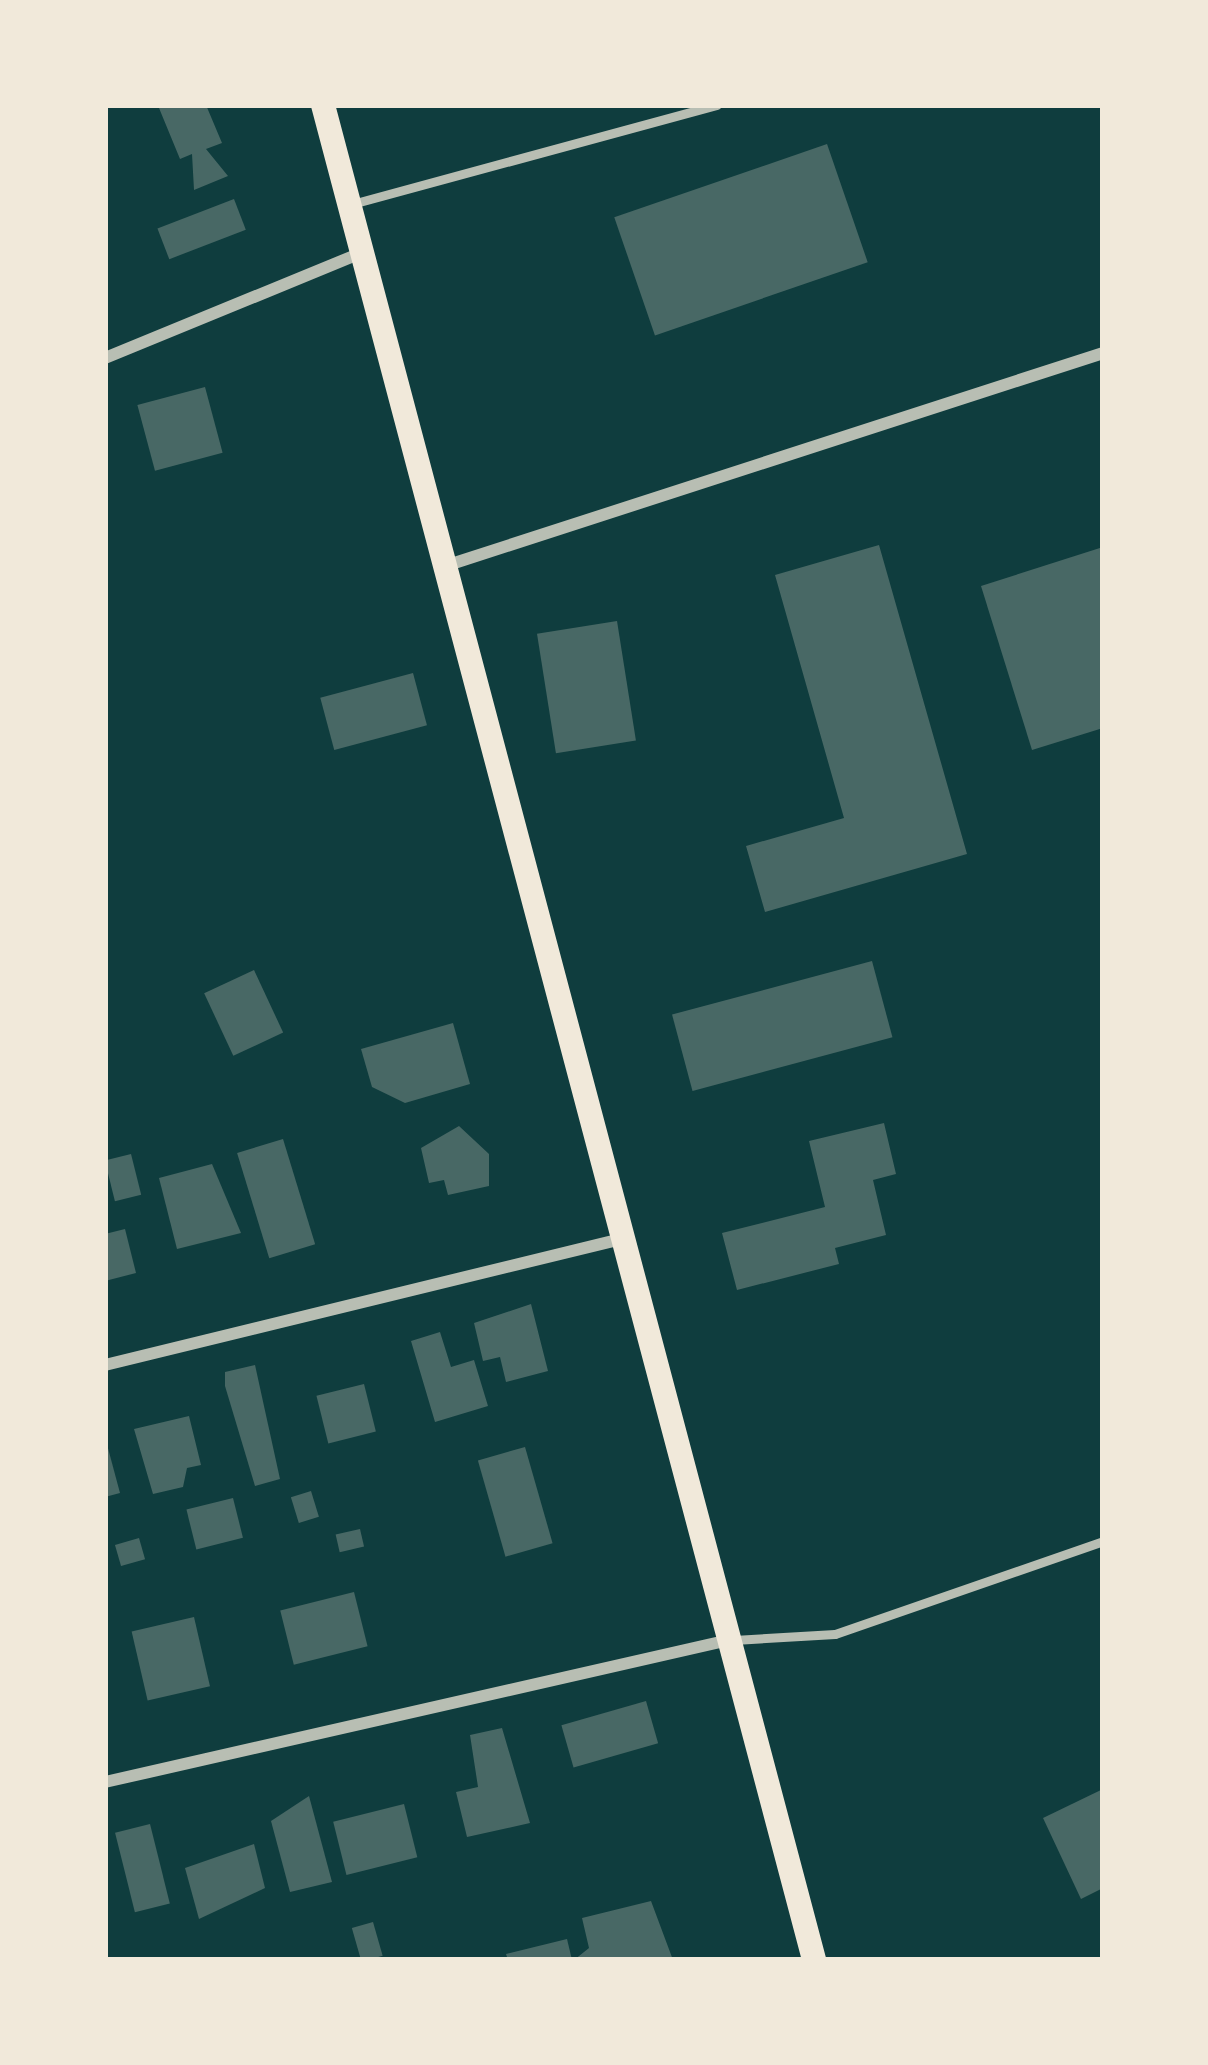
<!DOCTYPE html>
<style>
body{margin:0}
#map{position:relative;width:1208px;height:2065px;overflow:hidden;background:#0f3d3e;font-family:"Zilla Slab",serif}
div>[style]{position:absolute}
.building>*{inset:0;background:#486865;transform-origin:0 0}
.service>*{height:9px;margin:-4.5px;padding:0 4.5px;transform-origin:4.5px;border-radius:4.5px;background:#b8beb3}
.minor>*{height:12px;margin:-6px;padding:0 6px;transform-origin:6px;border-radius:6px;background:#b8beb3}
.secondary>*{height:24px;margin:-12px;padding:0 12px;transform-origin:12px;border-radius:12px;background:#f1e9da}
span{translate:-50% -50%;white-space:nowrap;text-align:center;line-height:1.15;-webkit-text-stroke:9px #f1e9da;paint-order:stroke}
.frame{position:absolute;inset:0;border:108px solid #f1e9da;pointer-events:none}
</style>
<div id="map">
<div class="building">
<i style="clip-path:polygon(206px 105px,222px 143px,206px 149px,228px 176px,194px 190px,192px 154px,180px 159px,159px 108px)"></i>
<i style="left:827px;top:144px;width:125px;height:225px;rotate:71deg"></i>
<i style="left:234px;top:199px;width:33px;height:82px;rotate:69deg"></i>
<i style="left:205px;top:387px;width:68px;height:70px;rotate:75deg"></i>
<i style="clip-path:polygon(879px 545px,967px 854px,765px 912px,746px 846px,844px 818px,775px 575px)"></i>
<i style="clip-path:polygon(1103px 547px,1103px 728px,1032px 750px,981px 586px)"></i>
<i style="left:617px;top:621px;width:121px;height:81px;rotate:81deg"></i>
<i style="left:413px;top:673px;width:54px;height:96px;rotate:75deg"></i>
<i style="left:872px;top:961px;width:79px;height:207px;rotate:75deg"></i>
<i style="left:254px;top:970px;width:69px;height:55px;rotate:65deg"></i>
<i style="clip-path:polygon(453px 1023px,470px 1084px,405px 1103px,372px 1087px,361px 1049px)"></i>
<i style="clip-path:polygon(884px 1123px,896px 1174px,873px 1180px,886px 1235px,835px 1248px,839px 1264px,737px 1290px,722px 1233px,825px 1207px,809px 1141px)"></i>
<i style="clip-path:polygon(459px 1126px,489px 1154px,489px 1186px,448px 1195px,444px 1180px,429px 1183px,421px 1148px)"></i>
<i style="left:283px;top:1139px;width:110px;height:48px;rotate:73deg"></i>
<i style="left:131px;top:1154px;width:42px;height:27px;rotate:76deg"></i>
<i style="clip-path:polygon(212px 1164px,241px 1233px,177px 1249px,159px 1178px)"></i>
<i style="clip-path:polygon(125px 1229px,136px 1273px,105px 1281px,105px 1234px)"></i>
<i style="clip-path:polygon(531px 1304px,548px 1371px,506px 1382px,500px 1357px,483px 1361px,474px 1323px)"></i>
<i style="clip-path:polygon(440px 1332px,451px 1367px,474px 1360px,488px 1406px,435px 1422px,411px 1341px)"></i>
<i style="clip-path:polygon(255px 1365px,280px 1479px,255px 1486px,225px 1386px,225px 1372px)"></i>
<i style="left:364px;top:1384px;width:49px;height:49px;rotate:76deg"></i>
<i style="clip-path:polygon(189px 1416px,201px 1465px,187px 1468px,183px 1487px,153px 1494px,134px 1429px)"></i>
<i style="clip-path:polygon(105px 1437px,120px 1493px,105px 1497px)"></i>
<i style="left:525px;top:1447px;width:100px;height:49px;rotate:74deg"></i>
<i style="left:311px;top:1491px;width:27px;height:21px;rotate:73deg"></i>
<i style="left:233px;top:1498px;width:41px;height:48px;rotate:76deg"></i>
<i style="left:360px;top:1529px;width:18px;height:25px;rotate:77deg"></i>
<i style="left:139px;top:1538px;width:22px;height:25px;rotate:74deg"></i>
<i style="left:354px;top:1592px;width:56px;height:76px;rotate:76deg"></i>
<i style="left:194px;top:1617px;width:71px;height:64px;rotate:77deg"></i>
<i style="left:646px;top:1701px;width:44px;height:88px;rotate:74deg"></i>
<i style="clip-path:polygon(502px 1728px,530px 1823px,467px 1837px,456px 1792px,478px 1787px,470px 1735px)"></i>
<i style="clip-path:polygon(1103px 1789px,1103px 1888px,1081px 1899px,1043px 1818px)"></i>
<i style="clip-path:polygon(309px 1796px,332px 1882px,290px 1892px,271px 1821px)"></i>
<i style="left:404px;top:1804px;width:55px;height:73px;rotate:76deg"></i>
<i style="left:150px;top:1824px;width:82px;height:36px;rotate:76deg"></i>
<i style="clip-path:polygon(254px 1844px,265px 1888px,199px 1919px,185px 1868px)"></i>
<i style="clip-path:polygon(651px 1901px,673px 1960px,574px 1960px,589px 1948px,582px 1918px)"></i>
<i style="left:373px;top:1922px;width:35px;height:22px;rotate:74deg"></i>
<i style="clip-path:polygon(567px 1939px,572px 1960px,508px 1960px,506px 1954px)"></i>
</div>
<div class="service">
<i style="left:352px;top:204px;width:378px;rotate:-15.2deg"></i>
<i style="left:734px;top:1640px;width:101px;rotate:-3.4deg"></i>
<i style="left:835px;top:1634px;width:284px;rotate:-19.1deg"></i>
</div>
<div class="minor">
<i style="left:105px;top:358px;width:274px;rotate:-22.3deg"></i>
<i style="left:442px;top:567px;width:695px;rotate:-17.94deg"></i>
<i style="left:105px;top:1365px;width:531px;rotate:-13.72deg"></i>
<i style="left:105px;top:1782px;width:640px;rotate:-12.82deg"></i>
</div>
<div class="secondary">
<i style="left:323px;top:105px;width:1919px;rotate:75.17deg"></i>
</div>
<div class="frame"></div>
</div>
